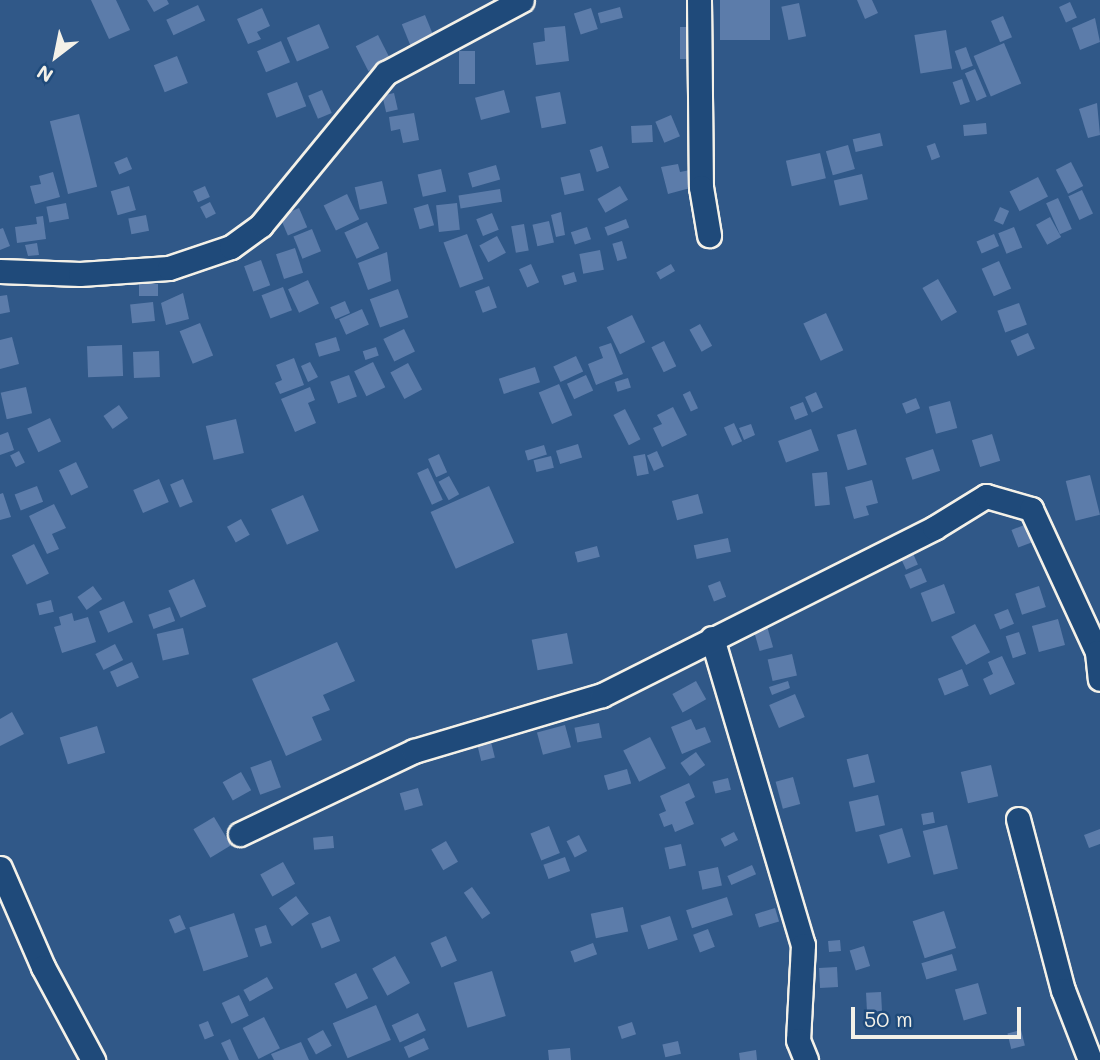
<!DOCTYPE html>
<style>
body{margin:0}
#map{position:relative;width:1100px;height:1060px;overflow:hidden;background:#305888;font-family:Mali,sans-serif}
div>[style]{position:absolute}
.building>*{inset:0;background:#5c7caa;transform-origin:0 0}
.roads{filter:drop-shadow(2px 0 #f4f1e8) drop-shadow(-2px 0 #f4f1e8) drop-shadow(0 2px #f4f1e8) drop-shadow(0 -2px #f4f1e8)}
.street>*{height:23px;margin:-11.5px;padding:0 11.5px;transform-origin:11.5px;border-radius:11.5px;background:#1f4a7a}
span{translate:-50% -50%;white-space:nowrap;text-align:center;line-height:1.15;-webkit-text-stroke:7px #1f4a7a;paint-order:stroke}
.north{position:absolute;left:21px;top:21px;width:70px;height:70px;-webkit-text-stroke:5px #1f4a7a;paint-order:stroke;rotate:212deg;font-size:19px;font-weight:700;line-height:28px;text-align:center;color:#f4f1e8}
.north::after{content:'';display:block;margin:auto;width:24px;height:32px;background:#f4f1e8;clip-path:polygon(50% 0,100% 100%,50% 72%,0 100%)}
.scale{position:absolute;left:851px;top:1007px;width:170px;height:32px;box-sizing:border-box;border:4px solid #f4f1e8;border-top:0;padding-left:9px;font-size:21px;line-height:24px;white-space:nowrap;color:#f4f1e8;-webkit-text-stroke:5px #1f4a7a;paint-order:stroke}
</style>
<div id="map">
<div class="building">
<i style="clip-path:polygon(91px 0,116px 0,130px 30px,109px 39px)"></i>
<i style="clip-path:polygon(147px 0,167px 0,169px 4px,154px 12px)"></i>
<i style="left:720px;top:0;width:50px;height:40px"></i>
<i style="clip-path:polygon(857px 0,872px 0,878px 13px,865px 19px)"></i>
<i style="left:1070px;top:2px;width:17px;height:12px;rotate:66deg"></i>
<i style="left:799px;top:3px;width:34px;height:18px;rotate:78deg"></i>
<i style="left:198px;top:5px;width:17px;height:35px;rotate:65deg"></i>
<i style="left:620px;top:7px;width:11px;height:23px;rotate:75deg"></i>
<i style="clip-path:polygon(262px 8px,270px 26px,257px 32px,261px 39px,248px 44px,237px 19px)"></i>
<i style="left:591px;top:8px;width:22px;height:18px;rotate:72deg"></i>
<i style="left:425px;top:15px;width:24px;height:25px;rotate:68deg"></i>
<i style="left:1003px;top:16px;width:23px;height:13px;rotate:67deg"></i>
<i style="clip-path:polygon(1095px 18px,1100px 42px,1080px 50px,1072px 28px)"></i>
<i style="left:319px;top:24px;width:26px;height:35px;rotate:67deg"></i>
<i style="clip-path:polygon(565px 26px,569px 61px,536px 65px,533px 43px,545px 41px,544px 28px)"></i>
<i style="left:680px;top:27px;width:19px;height:32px"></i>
<i style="left:946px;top:30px;width:39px;height:32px;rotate:81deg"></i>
<i style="left:378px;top:35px;width:28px;height:25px;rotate:63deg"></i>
<i style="left:281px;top:41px;width:23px;height:26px;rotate:67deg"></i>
<i style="left:1004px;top:43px;width:44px;height:33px;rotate:67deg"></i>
<i style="left:966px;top:47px;width:20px;height:12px;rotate:70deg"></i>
<i style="left:475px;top:51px;width:33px;height:16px;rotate:90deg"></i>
<i style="left:177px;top:56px;width:29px;height:25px;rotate:68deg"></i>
<i style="left:975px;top:69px;width:30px;height:11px;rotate:67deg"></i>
<i style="left:962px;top:79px;width:24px;height:10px;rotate:71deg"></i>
<i style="left:297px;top:82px;width:26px;height:32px;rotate:69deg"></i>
<i style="left:322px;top:90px;width:25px;height:15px;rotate:67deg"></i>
<i style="left:504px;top:90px;width:23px;height:30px;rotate:75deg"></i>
<i style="left:560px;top:92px;width:32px;height:25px;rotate:79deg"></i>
<i style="left:394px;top:93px;width:17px;height:12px;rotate:77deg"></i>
<i style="clip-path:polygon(1097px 103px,1100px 135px,1088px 138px,1079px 109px)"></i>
<i style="clip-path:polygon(414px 113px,419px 140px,403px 143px,400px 129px,391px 131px,389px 117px)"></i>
<i style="left:79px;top:114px;width:75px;height:30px;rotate:76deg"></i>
<i style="left:671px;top:115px;width:23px;height:17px;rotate:67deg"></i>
<i style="left:986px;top:123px;width:11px;height:23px;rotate:85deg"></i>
<i style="left:652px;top:125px;width:17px;height:21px;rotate:87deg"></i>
<i style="left:880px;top:133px;width:13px;height:28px;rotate:77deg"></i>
<i style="left:935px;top:143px;width:15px;height:9px;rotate:70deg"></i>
<i style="left:848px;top:145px;width:25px;height:23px;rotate:74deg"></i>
<i style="left:602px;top:146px;width:23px;height:13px;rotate:72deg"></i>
<i style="left:820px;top:153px;width:26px;height:35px;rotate:77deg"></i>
<i style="left:127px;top:157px;width:13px;height:14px;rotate:67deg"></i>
<i style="left:1071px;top:162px;width:27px;height:17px;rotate:63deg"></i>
<i style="clip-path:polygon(678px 164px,680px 172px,690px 170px,694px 187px,668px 194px,661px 167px)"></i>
<i style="left:496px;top:165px;width:15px;height:29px;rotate:74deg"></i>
<i style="left:441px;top:169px;width:23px;height:24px;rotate:77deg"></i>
<i style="clip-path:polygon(53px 172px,60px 197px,35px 204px,30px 186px,41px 184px,39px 176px)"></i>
<i style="left:580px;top:173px;width:18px;height:20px;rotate:77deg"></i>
<i style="left:862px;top:174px;width:26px;height:29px;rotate:77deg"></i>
<i style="left:1038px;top:177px;width:22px;height:32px;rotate:63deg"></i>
<i style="left:382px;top:181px;width:23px;height:28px;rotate:77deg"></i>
<i style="left:129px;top:186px;width:25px;height:19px;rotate:74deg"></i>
<i style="left:205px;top:186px;width:12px;height:13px;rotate:66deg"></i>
<i style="left:620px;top:186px;width:16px;height:26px;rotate:60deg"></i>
<i style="left:500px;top:189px;width:13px;height:42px;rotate:81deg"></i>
<i style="left:1082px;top:190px;width:26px;height:15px;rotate:65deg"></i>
<i style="left:347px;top:194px;width:28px;height:26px;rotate:64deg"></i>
<i style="left:1058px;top:198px;width:34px;height:13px;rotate:66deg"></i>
<i style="left:210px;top:202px;width:13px;height:11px;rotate:63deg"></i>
<i style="left:66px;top:203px;width:16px;height:20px;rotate:79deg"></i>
<i style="left:457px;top:203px;width:27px;height:21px;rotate:84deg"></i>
<i style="left:428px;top:204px;width:22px;height:15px;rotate:74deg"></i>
<i style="left:1000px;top:207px;width:10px;height:15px;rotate:24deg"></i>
<i style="left:299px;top:208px;width:21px;height:21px;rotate:67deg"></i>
<i style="clip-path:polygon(561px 212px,565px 235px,556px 237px,551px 215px)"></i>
<i style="left:492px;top:213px;width:18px;height:17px;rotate:68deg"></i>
<i style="left:146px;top:215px;width:16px;height:18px;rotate:79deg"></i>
<i style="clip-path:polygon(43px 216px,46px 239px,17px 243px,15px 227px,37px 224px,36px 217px)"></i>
<i style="left:1050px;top:217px;width:23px;height:16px;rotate:61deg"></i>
<i style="left:626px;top:219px;width:9px;height:23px;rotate:69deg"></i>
<i style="left:549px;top:221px;width:22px;height:17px;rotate:77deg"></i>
<i style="left:367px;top:222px;width:29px;height:25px;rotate:65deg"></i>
<i style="left:524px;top:224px;width:27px;height:13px;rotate:80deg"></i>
<i style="left:587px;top:227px;width:13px;height:17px;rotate:72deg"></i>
<i style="left:1014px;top:227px;width:22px;height:17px;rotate:68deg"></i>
<i style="clip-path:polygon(3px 228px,10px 246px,0 250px,0 229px)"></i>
<i style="left:312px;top:229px;width:24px;height:20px;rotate:68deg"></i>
<i style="left:467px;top:234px;width:48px;height:25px;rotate:70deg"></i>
<i style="left:994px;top:234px;width:13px;height:19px;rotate:67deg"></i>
<i style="left:497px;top:236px;width:19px;height:20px;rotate:62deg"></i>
<i style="left:622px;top:241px;width:18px;height:10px;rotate:74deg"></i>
<i style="clip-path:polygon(37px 243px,39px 255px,28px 256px,25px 245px)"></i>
<i style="left:295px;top:248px;width:26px;height:20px;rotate:72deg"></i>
<i style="left:600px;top:250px;width:20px;height:21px;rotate:79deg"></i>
<i style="clip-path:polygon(387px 252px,391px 281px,368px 290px,358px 263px)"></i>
<i style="left:261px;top:260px;width:27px;height:18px;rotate:70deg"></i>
<i style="left:999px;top:261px;width:30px;height:19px;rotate:66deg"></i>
<i style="left:531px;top:264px;width:20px;height:13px;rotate:66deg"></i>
<i style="left:671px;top:264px;width:8px;height:17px;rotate:60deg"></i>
<i style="left:574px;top:272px;width:10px;height:13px;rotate:73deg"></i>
<i style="left:938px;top:279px;width:38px;height:18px;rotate:60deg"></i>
<i style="left:308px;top:280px;width:26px;height:22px;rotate:65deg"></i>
<i style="left:139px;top:284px;width:19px;height:12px"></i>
<i style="left:489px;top:286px;width:23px;height:15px;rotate:70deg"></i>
<i style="left:283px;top:287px;width:25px;height:23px;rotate:69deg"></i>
<i style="left:398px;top:289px;width:30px;height:30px;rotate:70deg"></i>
<i style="clip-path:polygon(183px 293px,189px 319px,166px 325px,161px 303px)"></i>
<i style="clip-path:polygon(7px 295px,10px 312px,0 314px,0 296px)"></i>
<i style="left:345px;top:301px;width:13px;height:16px;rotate:67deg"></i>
<i style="left:153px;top:302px;width:19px;height:23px;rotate:84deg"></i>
<i style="left:1019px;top:303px;width:23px;height:23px;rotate:70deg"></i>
<i style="left:362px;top:309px;width:17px;height:25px;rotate:66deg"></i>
<i style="left:826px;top:313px;width:41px;height:25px;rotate:65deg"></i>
<i style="left:632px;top:315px;width:30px;height:28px;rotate:64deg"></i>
<i style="left:200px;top:323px;width:35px;height:22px;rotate:68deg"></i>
<i style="left:700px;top:324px;width:25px;height:12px;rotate:61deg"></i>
<i style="left:404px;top:329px;width:25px;height:23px;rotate:64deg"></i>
<i style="left:1028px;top:333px;width:17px;height:19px;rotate:66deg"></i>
<i style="clip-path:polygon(12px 337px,19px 364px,0 369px,0 340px)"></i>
<i style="left:336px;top:337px;width:14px;height:22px;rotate:73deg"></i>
<i style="left:664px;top:341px;width:28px;height:14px;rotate:64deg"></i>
<i style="clip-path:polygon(611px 343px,623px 374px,596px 385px,588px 364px,603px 358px,599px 347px)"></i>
<i style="left:122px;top:345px;width:31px;height:35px;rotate:88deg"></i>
<i style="left:376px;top:347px;width:9px;height:14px;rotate:72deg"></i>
<i style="left:159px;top:351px;width:26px;height:26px;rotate:88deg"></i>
<i style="left:576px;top:356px;width:17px;height:25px;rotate:65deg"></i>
<i style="clip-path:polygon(294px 358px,304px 385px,280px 394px,275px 383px,282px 380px,276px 365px)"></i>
<i style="clip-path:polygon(310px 362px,318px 377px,308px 382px,301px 366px)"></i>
<i style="left:373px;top:362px;width:28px;height:21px;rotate:64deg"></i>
<i style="left:408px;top:363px;width:30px;height:20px;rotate:62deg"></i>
<i style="left:535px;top:367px;width:16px;height:38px;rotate:72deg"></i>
<i style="left:349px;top:375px;width:23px;height:20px;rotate:70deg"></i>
<i style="left:586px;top:375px;width:17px;height:21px;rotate:65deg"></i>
<i style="left:628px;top:378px;width:10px;height:14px;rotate:73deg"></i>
<i style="left:559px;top:384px;width:34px;height:22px;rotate:67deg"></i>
<i style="left:26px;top:387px;width:27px;height:26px;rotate:77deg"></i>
<i style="clip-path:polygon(310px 387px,315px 400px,308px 403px,316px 423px,295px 432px,281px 399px)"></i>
<i style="left:690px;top:391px;width:19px;height:8px;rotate:65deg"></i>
<i style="left:816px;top:392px;width:17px;height:12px;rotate:66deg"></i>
<i style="left:916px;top:398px;width:11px;height:15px;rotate:68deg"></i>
<i style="left:950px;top:401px;width:28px;height:22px;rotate:75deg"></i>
<i style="left:803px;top:402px;width:14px;height:14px;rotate:69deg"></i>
<i style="left:119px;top:405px;width:16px;height:19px;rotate:55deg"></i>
<i style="clip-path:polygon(673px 407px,687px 435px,662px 447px,653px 428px,662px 424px,657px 415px)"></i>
<i style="left:625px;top:409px;width:34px;height:13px;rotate:63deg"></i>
<i style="left:50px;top:418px;width:26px;height:25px;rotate:65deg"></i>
<i style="left:236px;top:419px;width:35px;height:31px;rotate:77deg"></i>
<i style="left:734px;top:423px;width:20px;height:11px;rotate:66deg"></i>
<i style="clip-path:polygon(751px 424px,755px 435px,744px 440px,739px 428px)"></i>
<i style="left:811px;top:429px;width:23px;height:35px;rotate:70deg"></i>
<i style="left:856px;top:429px;width:37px;height:20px;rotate:73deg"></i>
<i style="clip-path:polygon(8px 432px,14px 450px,0 455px,0 435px)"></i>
<i style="left:992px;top:434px;width:28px;height:21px;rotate:73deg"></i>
<i style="left:578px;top:444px;width:14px;height:23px;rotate:73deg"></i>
<i style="left:544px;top:445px;width:10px;height:20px;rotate:73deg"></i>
<i style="left:933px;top:449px;width:23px;height:29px;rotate:72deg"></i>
<i style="left:19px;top:451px;width:13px;height:10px;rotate:63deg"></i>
<i style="left:657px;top:451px;width:17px;height:11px;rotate:66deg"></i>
<i style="left:439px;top:454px;width:20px;height:12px;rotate:66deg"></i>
<i style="left:645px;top:454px;width:20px;height:12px;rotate:79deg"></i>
<i style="left:551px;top:456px;width:12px;height:18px;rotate:76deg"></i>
<i style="left:76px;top:462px;width:28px;height:19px;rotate:64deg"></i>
<i style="left:428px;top:468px;width:35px;height:12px;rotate:65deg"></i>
<i style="left:827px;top:472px;width:33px;height:15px;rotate:85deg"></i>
<i style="left:1090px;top:475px;width:41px;height:25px;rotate:76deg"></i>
<i style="left:449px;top:476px;width:21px;height:12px;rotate:61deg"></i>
<i style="left:159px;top:479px;width:25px;height:28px;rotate:67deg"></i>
<i style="left:183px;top:479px;width:25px;height:14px;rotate:67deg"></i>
<i style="clip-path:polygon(872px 480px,878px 503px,866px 506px,869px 515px,854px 519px,845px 487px)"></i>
<i style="left:37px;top:486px;width:17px;height:24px;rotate:69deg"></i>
<i style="left:489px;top:486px;width:62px;height:64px;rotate:66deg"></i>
<i style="clip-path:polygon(3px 493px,11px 517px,0 520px,0 494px)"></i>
<i style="left:698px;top:494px;width:20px;height:27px;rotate:75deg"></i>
<i style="left:303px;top:495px;width:39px;height:35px;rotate:66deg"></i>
<i style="clip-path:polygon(54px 504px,66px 528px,52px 534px,59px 549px,47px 554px,29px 516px)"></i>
<i style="left:241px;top:519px;width:18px;height:16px;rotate:61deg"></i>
<i style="left:1032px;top:522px;width:19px;height:22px;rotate:69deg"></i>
<i style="left:728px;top:538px;width:14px;height:35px;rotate:78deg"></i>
<i style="left:34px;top:544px;width:33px;height:25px;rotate:63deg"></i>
<i style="left:597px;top:546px;width:11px;height:23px;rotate:75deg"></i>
<i style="left:911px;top:549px;width:17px;height:13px;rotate:66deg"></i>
<i style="left:921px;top:568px;width:15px;height:18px;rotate:67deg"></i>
<i style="left:194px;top:579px;width:30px;height:28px;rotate:66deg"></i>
<i style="left:720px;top:581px;width:17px;height:13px;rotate:69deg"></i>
<i style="left:944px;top:584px;width:31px;height:25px;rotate:69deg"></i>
<i style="left:93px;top:586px;width:16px;height:19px;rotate:55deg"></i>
<i style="left:1039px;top:586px;width:22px;height:25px;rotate:72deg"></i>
<i style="left:51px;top:600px;width:12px;height:15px;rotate:76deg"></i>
<i style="left:124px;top:601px;width:23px;height:27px;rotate:67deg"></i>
<i style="left:170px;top:607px;width:15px;height:23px;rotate:70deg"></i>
<i style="left:1008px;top:609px;width:16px;height:15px;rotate:68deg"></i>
<i style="clip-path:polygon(72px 613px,74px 621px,88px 617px,96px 642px,62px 653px,54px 627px,61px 625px,59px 617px)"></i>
<i style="left:1058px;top:619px;width:27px;height:27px;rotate:75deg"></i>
<i style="left:975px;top:624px;width:32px;height:27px;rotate:62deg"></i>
<i style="left:767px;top:626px;width:22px;height:14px;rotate:74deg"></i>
<i style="left:183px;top:628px;width:27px;height:27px;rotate:77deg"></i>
<i style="left:1019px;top:632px;width:23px;height:14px;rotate:72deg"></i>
<i style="left:567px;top:633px;width:31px;height:36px;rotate:79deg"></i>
<i style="clip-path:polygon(337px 642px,355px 681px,323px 695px,330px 710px,312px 717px,322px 740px,286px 756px,252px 679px)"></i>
<i style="left:115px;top:644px;width:18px;height:22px;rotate:63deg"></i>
<i style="left:792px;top:654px;width:22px;height:25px;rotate:77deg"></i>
<i style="clip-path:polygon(1002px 656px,1015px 684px,990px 695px,983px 679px,993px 674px,988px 662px)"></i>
<i style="left:132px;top:662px;width:17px;height:24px;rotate:66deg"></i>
<i style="left:962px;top:669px;width:18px;height:26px;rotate:68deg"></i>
<i style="left:696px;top:681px;width:21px;height:27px;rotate:61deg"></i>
<i style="clip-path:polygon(788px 681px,790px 688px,772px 695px,769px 687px)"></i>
<i style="left:795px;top:694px;width:25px;height:28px;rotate:67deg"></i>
<i style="clip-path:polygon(12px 712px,24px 734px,0 746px,0 719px)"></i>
<i style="clip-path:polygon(691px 719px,696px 730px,705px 727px,711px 742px,682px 754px,671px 727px)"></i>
<i style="left:599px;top:723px;width:15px;height:25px;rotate:79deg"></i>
<i style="left:565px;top:725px;width:23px;height:29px;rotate:75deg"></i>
<i style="left:97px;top:726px;width:28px;height:39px;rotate:73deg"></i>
<i style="left:650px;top:737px;width:35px;height:30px;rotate:63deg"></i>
<i style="left:491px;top:742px;width:16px;height:14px;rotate:76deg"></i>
<i style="left:696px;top:752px;width:16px;height:19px;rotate:55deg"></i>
<i style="left:868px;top:754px;width:29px;height:22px;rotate:76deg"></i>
<i style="left:271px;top:760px;width:29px;height:22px;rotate:70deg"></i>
<i style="left:991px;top:765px;width:32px;height:31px;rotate:77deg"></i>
<i style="left:627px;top:769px;width:15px;height:24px;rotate:74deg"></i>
<i style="left:241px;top:772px;width:21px;height:21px;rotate:61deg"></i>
<i style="left:793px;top:777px;width:28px;height:18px;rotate:75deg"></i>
<i style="left:728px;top:778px;width:12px;height:16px;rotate:76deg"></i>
<i style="clip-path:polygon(689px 783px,695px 797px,685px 802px,694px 824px,675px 832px,672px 824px,664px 827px,659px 814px,666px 811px,660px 796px)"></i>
<i style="left:418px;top:788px;width:18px;height:19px;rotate:74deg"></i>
<i style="left:878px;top:795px;width:31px;height:30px;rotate:77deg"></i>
<i style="left:933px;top:812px;width:11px;height:12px;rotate:80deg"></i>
<i style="left:214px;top:817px;width:33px;height:24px;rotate:59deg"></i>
<i style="left:947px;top:825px;width:45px;height:25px;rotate:76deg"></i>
<i style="left:549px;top:826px;width:29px;height:20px;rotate:68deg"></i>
<i style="left:902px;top:828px;width:30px;height:24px;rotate:73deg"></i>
<i style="clip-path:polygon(1100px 829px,1100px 844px,1089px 848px,1084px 835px)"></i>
<i style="left:734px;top:832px;width:9px;height:15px;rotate:63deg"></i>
<i style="left:579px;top:835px;width:18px;height:14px;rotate:63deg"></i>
<i style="left:333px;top:836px;width:12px;height:20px;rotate:85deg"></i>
<i style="left:446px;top:841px;width:24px;height:17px;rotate:60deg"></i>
<i style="left:681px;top:844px;width:22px;height:17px;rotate:77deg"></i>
<i style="left:565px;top:857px;width:15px;height:23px;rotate:70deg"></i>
<i style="left:283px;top:862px;width:25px;height:26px;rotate:61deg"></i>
<i style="left:752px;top:865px;width:10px;height:27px;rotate:66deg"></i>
<i style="left:718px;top:867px;width:19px;height:20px;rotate:78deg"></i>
<i style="left:472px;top:887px;width:32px;height:10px;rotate:55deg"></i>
<i style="left:296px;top:896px;width:22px;height:21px;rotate:54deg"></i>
<i style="left:727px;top:897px;width:19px;height:43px;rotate:72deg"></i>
<i style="left:623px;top:907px;width:25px;height:33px;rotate:78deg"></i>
<i style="left:775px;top:908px;width:14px;height:21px;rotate:73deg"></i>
<i style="left:944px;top:911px;width:39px;height:33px;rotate:72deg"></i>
<i style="left:234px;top:913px;width:46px;height:47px;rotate:72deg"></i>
<i style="left:180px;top:915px;width:15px;height:12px;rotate:67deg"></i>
<i style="left:330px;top:916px;width:27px;height:20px;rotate:68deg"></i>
<i style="left:670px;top:916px;width:25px;height:31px;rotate:72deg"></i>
<i style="left:266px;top:925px;width:19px;height:12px;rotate:72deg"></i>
<i style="left:708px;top:929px;width:19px;height:16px;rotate:69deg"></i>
<i style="left:446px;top:936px;width:27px;height:17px;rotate:66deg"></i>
<i style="left:840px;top:940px;width:11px;height:12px;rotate:85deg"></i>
<i style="left:593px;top:943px;width:12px;height:24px;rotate:70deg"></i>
<i style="left:864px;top:946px;width:21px;height:15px;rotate:73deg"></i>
<i style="left:952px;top:954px;width:17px;height:32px;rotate:73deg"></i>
<i style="left:395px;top:956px;width:31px;height:26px;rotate:61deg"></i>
<i style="left:837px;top:967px;width:20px;height:18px;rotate:87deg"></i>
<i style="left:492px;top:971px;width:47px;height:40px;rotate:73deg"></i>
<i style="left:356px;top:973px;width:28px;height:24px;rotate:64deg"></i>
<i style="left:267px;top:977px;width:13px;height:27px;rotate:61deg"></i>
<i style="left:978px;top:983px;width:32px;height:24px;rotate:74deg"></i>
<i style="left:881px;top:992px;width:19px;height:15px;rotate:87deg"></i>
<i style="left:239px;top:995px;width:23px;height:19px;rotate:65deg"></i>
<i style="left:376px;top:1005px;width:38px;height:47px;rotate:67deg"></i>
<i style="left:418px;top:1013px;width:19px;height:29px;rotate:65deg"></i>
<i style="left:264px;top:1017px;width:35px;height:24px;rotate:63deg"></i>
<i style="left:208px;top:1021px;width:16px;height:10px;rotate:68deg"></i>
<i style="left:632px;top:1022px;width:13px;height:15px;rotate:72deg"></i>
<i style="left:323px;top:1030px;width:18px;height:18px;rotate:61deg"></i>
<i style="left:1021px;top:1030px;width:16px;height:14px;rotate:76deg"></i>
<i style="left:424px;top:1038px;width:12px;height:22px;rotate:66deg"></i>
<i style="clip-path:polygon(230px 1039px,239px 1060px,229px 1060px,221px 1043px)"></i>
<i style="left:678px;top:1041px;width:13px;height:16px;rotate:77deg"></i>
<i style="clip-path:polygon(301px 1042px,309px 1060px,274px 1060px,271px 1054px)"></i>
<i style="clip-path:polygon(570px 1048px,571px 1060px,549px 1060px,548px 1050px)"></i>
<i style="clip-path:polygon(756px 1050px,757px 1060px,740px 1060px,739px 1053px)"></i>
</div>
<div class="roads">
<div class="street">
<i style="left:699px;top:0;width:187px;rotate:89.4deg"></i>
<i style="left:701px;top:187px;width:49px;rotate:80.5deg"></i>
<i style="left:0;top:271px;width:80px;rotate:2.1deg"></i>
<i style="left:80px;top:274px;width:89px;rotate:-3.9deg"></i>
<i style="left:169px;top:268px;width:65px;rotate:-18.7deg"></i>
<i style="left:231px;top:247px;width:37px;rotate:-36deg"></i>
<i style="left:261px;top:225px;width:197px;rotate:-50.6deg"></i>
<i style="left:386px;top:73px;width:154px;rotate:-28.2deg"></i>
<i style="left:712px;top:638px;width:320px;rotate:73.5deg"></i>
<i style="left:803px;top:945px;width:95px;rotate:93deg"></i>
<i style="left:798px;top:1040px;width:22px;rotate:68deg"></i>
<i style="left:1018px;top:819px;width:177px;rotate:75.3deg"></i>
<i style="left:1063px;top:990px;width:75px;rotate:68.9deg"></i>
<i style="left:240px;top:834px;width:193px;rotate:-25.5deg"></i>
<i style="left:414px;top:751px;width:196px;rotate:-16.6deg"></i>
<i style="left:602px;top:695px;width:372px;rotate:-26.7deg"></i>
<i style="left:934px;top:528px;width:61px;rotate:-31.6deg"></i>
<i style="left:986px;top:496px;width:47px;rotate:16.1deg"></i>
<i style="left:1031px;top:509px;width:157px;rotate:65.2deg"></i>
<i style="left:1097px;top:652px;width:27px;rotate:84deg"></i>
<i style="left:0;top:868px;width:108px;rotate:66.5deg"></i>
<i style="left:43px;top:967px;width:106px;rotate:61.7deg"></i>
</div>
</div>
<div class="north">N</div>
<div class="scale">50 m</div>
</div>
